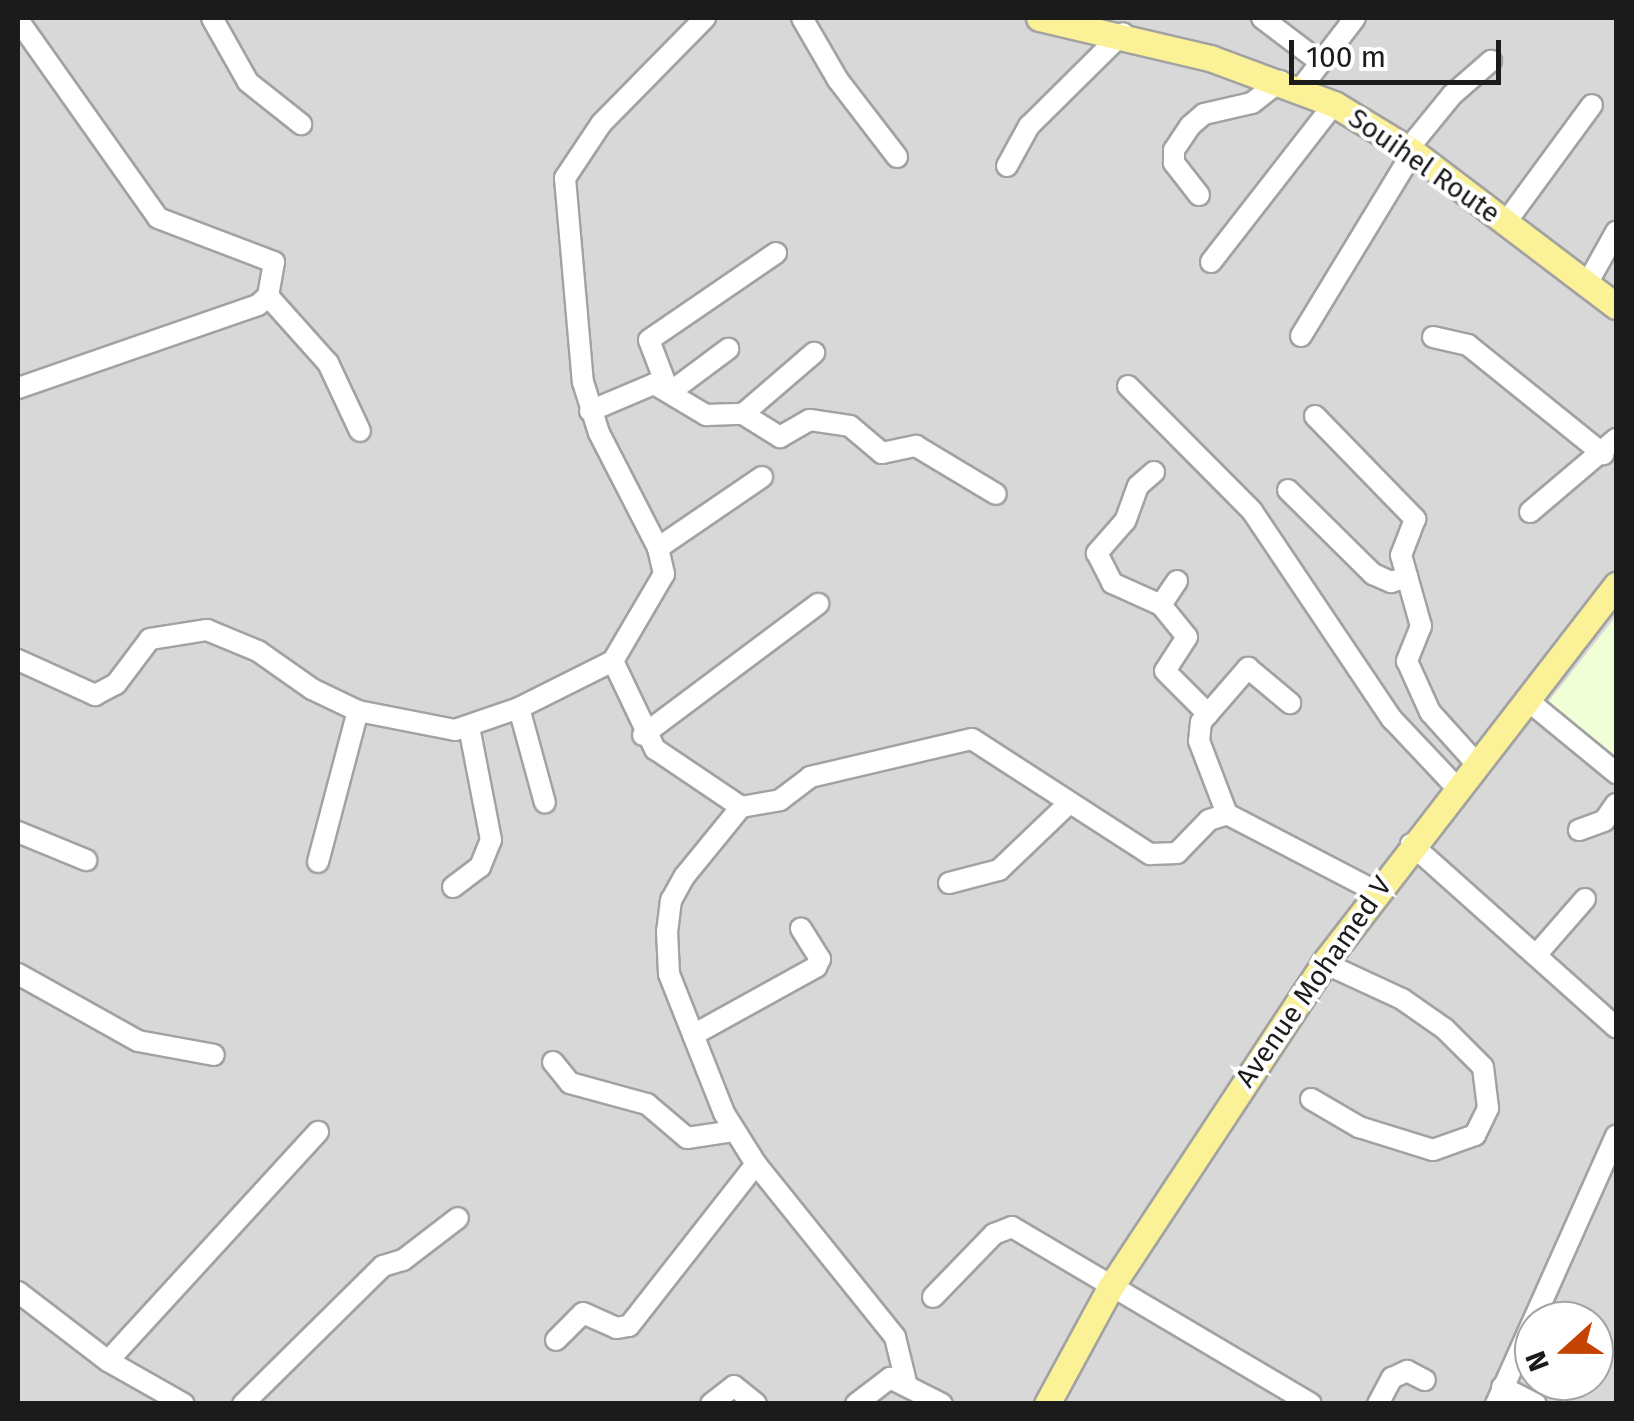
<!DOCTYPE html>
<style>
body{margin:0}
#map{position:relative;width:1634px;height:1421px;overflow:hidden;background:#ecede0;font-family:"Fira Sans",sans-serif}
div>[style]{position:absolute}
.residential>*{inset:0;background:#d9d8d8}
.education>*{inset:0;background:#f1ffd7}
.roads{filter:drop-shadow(2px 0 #a2a2a2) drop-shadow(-2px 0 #a2a2a2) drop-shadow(0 2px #a2a2a2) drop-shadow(0 -2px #a2a2a2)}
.minor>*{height:20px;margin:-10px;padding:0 10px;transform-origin:10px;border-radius:10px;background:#fff}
.major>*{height:25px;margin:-12.5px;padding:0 12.5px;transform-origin:12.5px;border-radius:12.5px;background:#fbf197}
span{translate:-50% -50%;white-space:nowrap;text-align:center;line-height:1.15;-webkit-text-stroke:8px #fff;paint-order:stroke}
.street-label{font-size:28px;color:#1b1b1b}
.frame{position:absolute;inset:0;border:20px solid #1b1b1b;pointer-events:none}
.north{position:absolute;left:1514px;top:1301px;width:100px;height:100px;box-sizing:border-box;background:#fff;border:2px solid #a4a4a4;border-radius:50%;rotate:249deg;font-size:28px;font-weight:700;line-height:40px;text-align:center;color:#1b1b1b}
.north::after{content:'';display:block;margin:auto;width:35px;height:45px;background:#c44302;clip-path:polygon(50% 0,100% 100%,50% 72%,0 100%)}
.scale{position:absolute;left:1289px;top:40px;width:212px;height:45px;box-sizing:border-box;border:5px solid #1b1b1b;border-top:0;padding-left:12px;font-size:30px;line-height:35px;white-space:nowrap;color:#1b1b1b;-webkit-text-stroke:8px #fff;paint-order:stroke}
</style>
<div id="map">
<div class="residential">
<i style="clip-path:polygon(evenodd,18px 18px,1616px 18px,1616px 1403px,18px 1403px,18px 18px,1534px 1321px,1594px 1321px,1594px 1381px,1534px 1381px,1534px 1321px)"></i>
</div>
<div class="education">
<i style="clip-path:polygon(1616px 616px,1616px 768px,1542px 710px)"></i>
</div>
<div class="roads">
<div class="minor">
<i style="left:212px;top:18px;width:73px;rotate:60.6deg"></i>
<i style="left:248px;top:82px;width:68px;rotate:38.4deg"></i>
<i style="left:705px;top:18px;width:148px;rotate:134.5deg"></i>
<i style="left:601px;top:124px;width:65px;rotate:123.7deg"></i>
<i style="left:565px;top:178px;width:205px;rotate:85deg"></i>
<i style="left:583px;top:382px;width:53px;rotate:72.6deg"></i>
<i style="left:599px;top:433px;width:129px;rotate:62.8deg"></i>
<i style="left:658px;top:548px;width:27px;rotate:77deg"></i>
<i style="left:664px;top:574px;width:101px;rotate:120.4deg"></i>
<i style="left:613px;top:661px;width:98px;rotate:64.5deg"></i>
<i style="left:655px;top:749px;width:104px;rotate:34deg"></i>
<i style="left:741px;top:807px;width:90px;rotate:129.2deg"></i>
<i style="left:684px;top:877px;width:26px;rotate:119deg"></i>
<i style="left:671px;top:900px;width:31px;rotate:97deg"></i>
<i style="left:667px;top:931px;width:43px;rotate:87.3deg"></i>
<i style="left:669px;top:974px;width:149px;rotate:68.4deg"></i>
<i style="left:724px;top:1113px;width:60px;rotate:57.9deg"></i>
<i style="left:756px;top:1164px;width:222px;rotate:51.2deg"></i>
<i style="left:895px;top:1337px;width:46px;rotate:76.3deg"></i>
<i style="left:802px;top:18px;width:72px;rotate:59.9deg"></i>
<i style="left:838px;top:80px;width:97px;rotate:52.5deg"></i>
<i style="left:1262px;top:18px;width:73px;rotate:37.2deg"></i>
<i style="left:18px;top:20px;width:242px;rotate:54.7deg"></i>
<i style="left:158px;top:218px;width:124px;rotate:20.8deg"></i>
<i style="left:274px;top:262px;width:35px;rotate:100deg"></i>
<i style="left:268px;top:296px;width:13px;rotate:138deg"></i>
<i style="left:258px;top:305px;width:254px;rotate:160.9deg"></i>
<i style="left:1301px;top:88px;width:88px;rotate:-52.4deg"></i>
<i style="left:1408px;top:149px;width:70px;rotate:-50.8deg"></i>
<i style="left:1452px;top:95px;width:52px;rotate:-41.1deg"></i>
<i style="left:1007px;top:166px;width:46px;rotate:-61.2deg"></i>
<i style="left:1029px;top:126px;width:132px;rotate:-44.7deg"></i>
<i style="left:1199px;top:195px;width:41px;rotate:-128deg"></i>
<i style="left:1174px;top:163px;width:13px;rotate:-90deg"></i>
<i style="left:1174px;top:150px;width:29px;rotate:-56deg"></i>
<i style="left:1190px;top:126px;width:18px;rotate:-41deg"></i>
<i style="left:1204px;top:114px;width:49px;rotate:-12.9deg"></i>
<i style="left:1252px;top:103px;width:36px;rotate:-38deg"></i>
<i style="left:1506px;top:222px;width:145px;rotate:-53.7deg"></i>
<i style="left:1211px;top:262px;width:200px;rotate:-52.1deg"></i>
<i style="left:1587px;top:284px;width:60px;rotate:-60.9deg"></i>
<i style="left:268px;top:296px;width:90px;rotate:48.2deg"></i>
<i style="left:328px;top:363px;width:75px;rotate:64.8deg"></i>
<i style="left:1301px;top:336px;width:215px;rotate:-58.7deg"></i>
<i style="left:1433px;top:337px;width:36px;rotate:13deg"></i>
<i style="left:1468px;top:345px;width:174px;rotate:38.9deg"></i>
<i style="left:1128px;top:386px;width:176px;rotate:45.2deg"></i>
<i style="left:1252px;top:511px;width:251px;rotate:56.1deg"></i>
<i style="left:1392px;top:719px;width:93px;rotate:46.7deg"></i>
<i style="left:667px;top:387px;width:50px;rotate:-111deg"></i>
<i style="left:649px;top:340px;width:154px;rotate:-34.4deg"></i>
<i style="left:673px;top:390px;width:69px;rotate:-36.7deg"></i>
<i style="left:590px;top:411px;width:69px;rotate:-22.9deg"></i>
<i style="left:654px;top:384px;width:61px;rotate:30.8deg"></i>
<i style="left:706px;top:415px;width:37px;rotate:-2deg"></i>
<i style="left:743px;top:414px;width:44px;rotate:31.9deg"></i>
<i style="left:780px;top:437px;width:34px;rotate:-30deg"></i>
<i style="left:810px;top:420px;width:40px;rotate:8.5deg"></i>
<i style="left:850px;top:426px;width:42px;rotate:40.2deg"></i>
<i style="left:882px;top:453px;width:35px;rotate:-12deg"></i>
<i style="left:916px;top:446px;width:93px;rotate:31deg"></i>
<i style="left:743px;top:414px;width:94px;rotate:-40.7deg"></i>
<i style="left:1315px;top:416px;width:144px;rotate:45.8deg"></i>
<i style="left:1415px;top:519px;width:39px;rotate:111deg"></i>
<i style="left:1401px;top:555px;width:74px;rotate:74.3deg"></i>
<i style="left:1421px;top:626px;width:38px;rotate:112deg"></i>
<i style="left:1407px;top:661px;width:56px;rotate:65.7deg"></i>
<i style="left:1430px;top:712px;width:69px;rotate:48deg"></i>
<i style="left:1154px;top:472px;width:21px;rotate:139deg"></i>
<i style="left:1138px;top:486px;width:37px;rotate:110deg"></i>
<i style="left:1125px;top:521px;width:43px;rotate:131.2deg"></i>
<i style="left:1097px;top:553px;width:34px;rotate:63deg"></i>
<i style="left:1112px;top:583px;width:54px;rotate:24.2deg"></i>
<i style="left:1288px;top:490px;width:120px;rotate:44.7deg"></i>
<i style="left:1373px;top:574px;width:20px;rotate:24deg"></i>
<i style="left:1391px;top:582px;width:17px;rotate:-17deg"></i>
<i style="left:1530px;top:512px;width:113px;rotate:-40.3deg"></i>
<i style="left:658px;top:548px;width:126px;rotate:-34.3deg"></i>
<i style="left:1177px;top:581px;width:29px;rotate:124deg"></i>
<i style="left:1161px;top:605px;width:41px;rotate:50.9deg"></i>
<i style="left:1187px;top:637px;width:40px;rotate:122.9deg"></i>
<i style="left:1165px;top:671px;width:61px;rotate:45deg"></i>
<i style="left:18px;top:660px;width:85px;rotate:24.4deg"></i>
<i style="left:95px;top:695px;width:24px;rotate:-28deg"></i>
<i style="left:116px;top:684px;width:56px;rotate:-52.9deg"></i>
<i style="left:150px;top:639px;width:58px;rotate:-9deg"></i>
<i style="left:207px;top:630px;width:55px;rotate:22.4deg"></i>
<i style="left:258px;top:651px;width:66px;rotate:35.1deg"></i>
<i style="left:312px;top:689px;width:51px;rotate:25.6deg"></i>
<i style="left:358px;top:711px;width:99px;rotate:11.1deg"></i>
<i style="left:455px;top:730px;width:68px;rotate:-19deg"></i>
<i style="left:519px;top:708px;width:105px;rotate:-26.6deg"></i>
<i style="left:1526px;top:699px;width:117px;rotate:39.4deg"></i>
<i style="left:519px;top:708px;width:98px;rotate:74.7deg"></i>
<i style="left:643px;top:735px;width:219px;rotate:-36.8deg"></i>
<i style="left:741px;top:807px;width:40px;rotate:-10deg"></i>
<i style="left:780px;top:800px;width:38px;rotate:-37deg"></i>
<i style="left:810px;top:777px;width:166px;rotate:-13.2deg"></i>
<i style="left:972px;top:739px;width:212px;rotate:32.9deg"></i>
<i style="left:1150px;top:854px;width:27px;rotate:-2deg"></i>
<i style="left:1177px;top:853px;width:46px;rotate:-45.9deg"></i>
<i style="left:1209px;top:820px;width:19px;rotate:-18deg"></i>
<i style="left:1227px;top:814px;width:167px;rotate:27.5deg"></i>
<i style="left:1227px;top:814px;width:78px;rotate:-111deg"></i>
<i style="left:1199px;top:741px;width:19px;rotate:-84deg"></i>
<i style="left:1201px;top:722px;width:72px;rotate:-49deg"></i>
<i style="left:1248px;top:668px;width:55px;rotate:39.8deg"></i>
<i style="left:1579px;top:830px;width:27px;rotate:-20deg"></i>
<i style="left:1604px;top:821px;width:21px;rotate:-55deg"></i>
<i style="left:18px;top:832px;width:74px;rotate:22.4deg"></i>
<i style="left:1411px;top:844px;width:275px;rotate:41.8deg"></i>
<i style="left:318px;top:862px;width:156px;rotate:-75.2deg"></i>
<i style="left:949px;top:883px;width:52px;rotate:-14.6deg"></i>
<i style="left:999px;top:870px;width:93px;rotate:-43.7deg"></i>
<i style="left:453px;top:887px;width:34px;rotate:-37deg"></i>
<i style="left:480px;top:867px;width:29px;rotate:-68deg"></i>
<i style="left:491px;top:840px;width:115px;rotate:-101deg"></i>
<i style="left:1537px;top:954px;width:73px;rotate:-48.9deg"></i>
<i style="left:18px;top:974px;width:137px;rotate:29.2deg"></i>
<i style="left:138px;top:1041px;width:77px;rotate:10.4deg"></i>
<i style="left:693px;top:1035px;width:141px;rotate:-28.9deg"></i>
<i style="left:816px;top:967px;width:9px;rotate:-63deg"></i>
<i style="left:820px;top:959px;width:36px;rotate:-122deg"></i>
<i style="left:553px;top:1062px;width:27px;rotate:51deg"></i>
<i style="left:570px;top:1083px;width:80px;rotate:15.3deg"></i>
<i style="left:647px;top:1104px;width:52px;rotate:40.4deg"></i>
<i style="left:687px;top:1138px;width:48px;rotate:-8.5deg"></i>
<i style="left:1311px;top:1099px;width:56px;rotate:30.3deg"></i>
<i style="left:1359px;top:1127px;width:77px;rotate:17.3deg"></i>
<i style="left:1433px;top:1150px;width:45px;rotate:-19.7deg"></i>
<i style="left:1475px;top:1135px;width:30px;rotate:-64deg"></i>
<i style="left:1488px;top:1108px;width:41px;rotate:-97deg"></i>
<i style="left:1483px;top:1067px;width:54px;rotate:-135deg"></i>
<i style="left:1445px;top:1029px;width:52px;rotate:-145.1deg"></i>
<i style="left:1402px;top:999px;width:86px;rotate:-155.2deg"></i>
<i style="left:18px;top:1292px;width:113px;rotate:37.5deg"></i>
<i style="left:108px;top:1361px;width:87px;rotate:29.5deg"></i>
<i style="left:933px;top:1297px;width:88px;rotate:-45.9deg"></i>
<i style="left:994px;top:1234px;width:19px;rotate:-21deg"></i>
<i style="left:1012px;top:1227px;width:347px;rotate:30.6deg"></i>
<i style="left:556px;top:1340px;width:38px;rotate:-45deg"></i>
<i style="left:583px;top:1313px;width:36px;rotate:24deg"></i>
<i style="left:616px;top:1328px;width:13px;rotate:-9deg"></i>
<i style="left:629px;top:1326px;width:206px;rotate:-51.9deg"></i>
<i style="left:108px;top:1361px;width:311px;rotate:-47.5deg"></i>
<i style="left:1502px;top:1387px;width:38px;rotate:27deg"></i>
<i style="left:243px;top:1404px;width:197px;rotate:-44.6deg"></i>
<i style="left:383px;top:1266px;width:21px;rotate:-17deg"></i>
<i style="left:403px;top:1260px;width:69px;rotate:-37.4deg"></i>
<i style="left:711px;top:1404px;width:29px;rotate:-38deg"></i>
<i style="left:734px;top:1386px;width:28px;rotate:39deg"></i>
<i style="left:856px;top:1404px;width:43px;rotate:-37.4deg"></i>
<i style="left:890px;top:1378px;width:58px;rotate:26.6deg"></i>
<i style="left:1378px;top:1404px;width:30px;rotate:-62deg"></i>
<i style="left:1392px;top:1378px;width:17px;rotate:-25deg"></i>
<i style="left:1407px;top:1371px;width:20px;rotate:27deg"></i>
<i style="left:1496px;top:1404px;width:294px;rotate:-65.9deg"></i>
</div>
<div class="major">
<i style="left:1039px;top:18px;width:176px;rotate:13.2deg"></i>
<i style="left:1210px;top:58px;width:132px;rotate:20.4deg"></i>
<i style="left:1334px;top:104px;width:92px;rotate:31.3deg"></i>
<i style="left:1413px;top:152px;width:255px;rotate:37.2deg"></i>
<i style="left:1047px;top:1404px;width:132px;rotate:-61.5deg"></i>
<i style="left:1110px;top:1288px;width:389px;rotate:-56.6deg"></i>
<i style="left:1324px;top:963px;width:478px;rotate:-52.3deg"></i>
</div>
</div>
<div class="street-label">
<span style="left:1424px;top:166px;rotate:35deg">Souihel Route</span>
<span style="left:1314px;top:982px;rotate:-55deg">Avenue Mohamed V</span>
</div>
<div class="frame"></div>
<div class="north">N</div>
<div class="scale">100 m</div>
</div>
